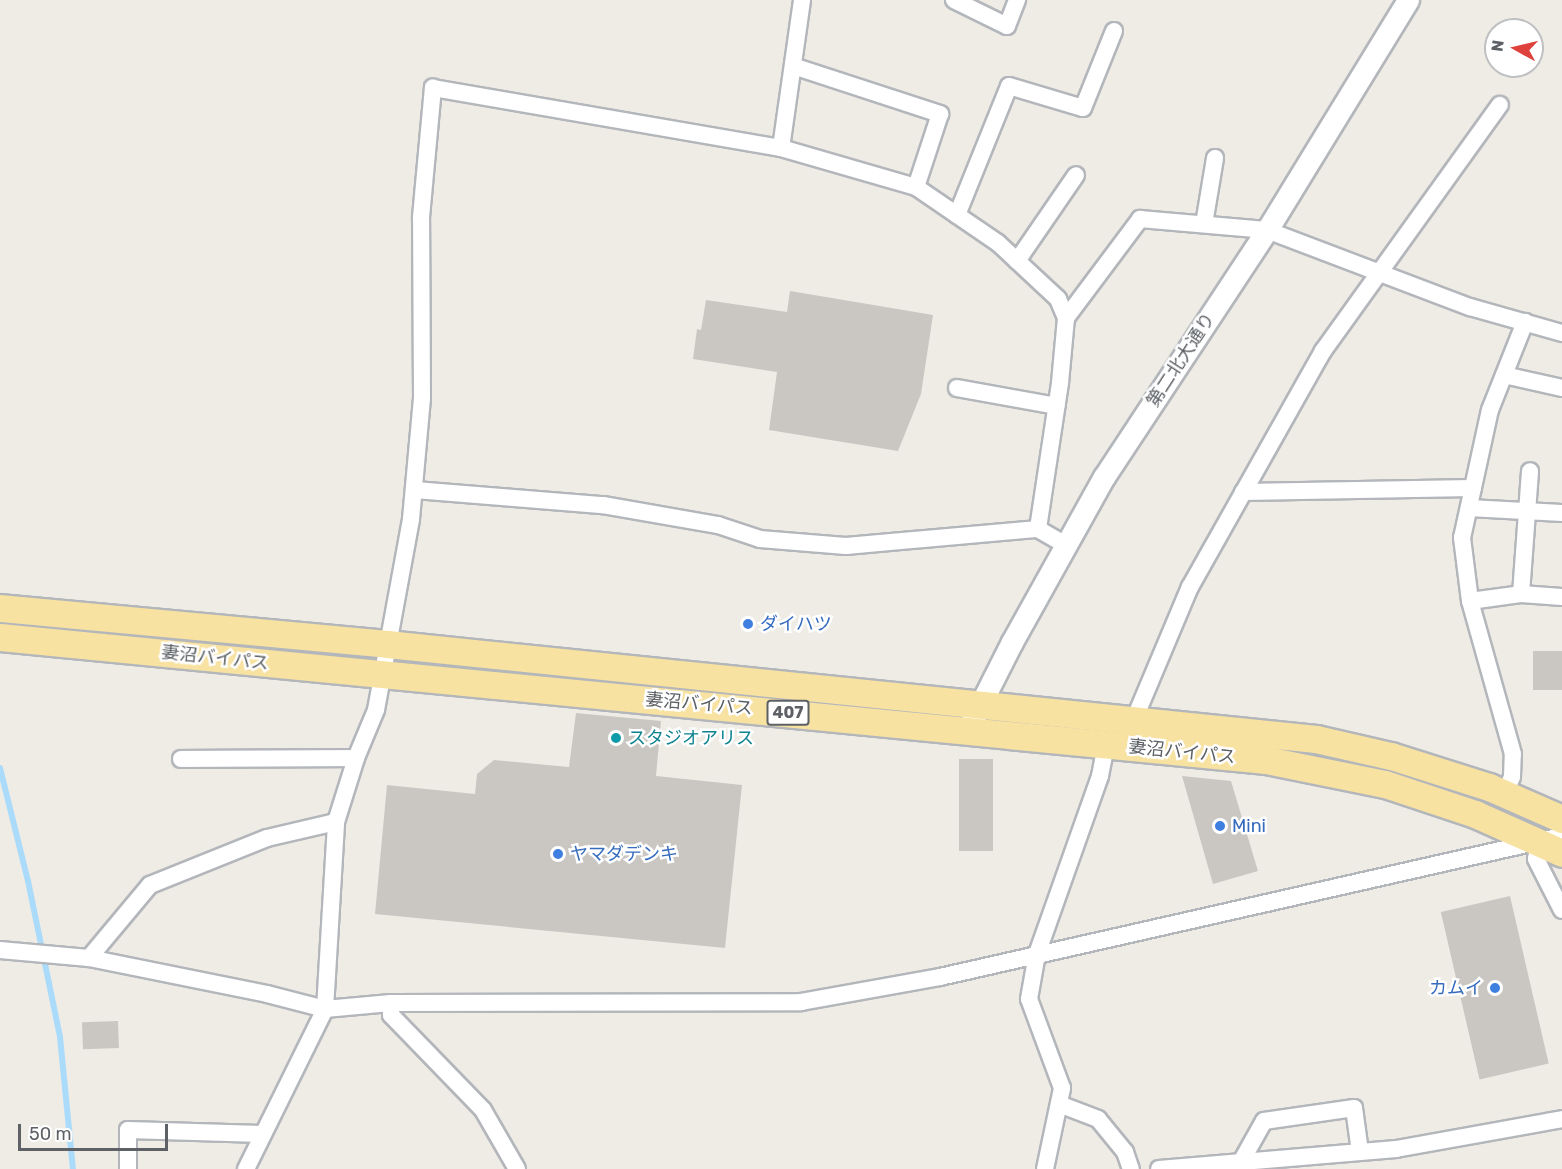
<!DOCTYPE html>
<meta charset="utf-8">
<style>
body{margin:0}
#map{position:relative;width:1562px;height:1169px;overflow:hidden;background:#efece6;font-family:Rubik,"Noto Sans JP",sans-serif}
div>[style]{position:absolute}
.stream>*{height:6px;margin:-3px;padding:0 3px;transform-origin:3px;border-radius:3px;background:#abdbfa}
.building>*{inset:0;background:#cac7c2;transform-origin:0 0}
.roads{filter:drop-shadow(2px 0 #b3b6ba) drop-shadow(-2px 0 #b3b6ba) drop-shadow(0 2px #b3b6ba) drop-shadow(0 -2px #b3b6ba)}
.minor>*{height:16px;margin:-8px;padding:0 8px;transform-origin:8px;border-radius:8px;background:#fff}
.tertiary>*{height:21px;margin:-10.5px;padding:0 10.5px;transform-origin:10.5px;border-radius:10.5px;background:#fff}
.trunk>*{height:27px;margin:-13.5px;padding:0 13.5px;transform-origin:13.5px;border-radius:13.5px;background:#f8e2a2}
.dots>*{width:16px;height:16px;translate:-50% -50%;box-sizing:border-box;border:3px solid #fff;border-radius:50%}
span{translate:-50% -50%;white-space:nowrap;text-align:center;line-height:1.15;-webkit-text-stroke:5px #fff;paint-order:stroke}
.shield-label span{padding:2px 4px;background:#fff;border:2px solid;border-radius:4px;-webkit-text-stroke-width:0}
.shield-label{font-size:16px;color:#5d6165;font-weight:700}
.street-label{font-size:18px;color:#5d6165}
.shop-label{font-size:18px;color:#366cbe}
.left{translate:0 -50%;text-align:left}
.right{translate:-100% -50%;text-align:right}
.culture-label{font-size:18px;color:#0d838f}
.north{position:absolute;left:1484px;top:18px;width:60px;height:60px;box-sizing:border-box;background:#fff;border:2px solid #bec0c1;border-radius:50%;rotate:278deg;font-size:16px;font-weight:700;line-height:24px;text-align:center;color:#5d6165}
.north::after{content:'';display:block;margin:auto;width:21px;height:27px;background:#df423c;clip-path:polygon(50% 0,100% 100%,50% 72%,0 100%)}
.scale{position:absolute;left:18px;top:1124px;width:150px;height:27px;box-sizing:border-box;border:3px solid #5d6165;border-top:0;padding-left:8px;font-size:18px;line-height:21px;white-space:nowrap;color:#5d6165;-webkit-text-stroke:4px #fff;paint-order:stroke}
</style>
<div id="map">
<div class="stream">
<i style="left:0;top:768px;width:116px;rotate:76.1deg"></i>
<i style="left:28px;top:881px;width:159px;rotate:78.4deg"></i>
<i style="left:60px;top:1037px;width:133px;rotate:84.4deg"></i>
</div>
<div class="building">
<i style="clip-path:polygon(790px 291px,933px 315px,921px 394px,898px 451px,769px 430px,777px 372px,693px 359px,697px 329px,701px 330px,706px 300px,787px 312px)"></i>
<i style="left:1562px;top:651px;width:39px;height:29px;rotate:90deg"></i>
<i style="clip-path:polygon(576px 713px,661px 721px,656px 776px,742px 785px,725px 948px,375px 914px,387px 785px,475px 794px,477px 774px,494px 760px,569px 767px)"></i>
<i style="left:959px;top:759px;width:34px;height:92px"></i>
<i style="clip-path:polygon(1182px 776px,1231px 781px,1258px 871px,1213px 884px)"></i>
<i style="left:1510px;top:896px;width:172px;height:71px;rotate:77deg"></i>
<i style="left:118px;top:1021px;width:27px;height:36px;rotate:88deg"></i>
</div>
<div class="roads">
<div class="minor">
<i style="left:954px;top:0;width:59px;rotate:26.1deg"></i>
<i style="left:1007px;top:26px;width:28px;rotate:-69deg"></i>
<i style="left:793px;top:66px;width:155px;rotate:18.1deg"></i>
<i style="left:940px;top:114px;width:77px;rotate:108.2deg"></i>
<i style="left:781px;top:148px;width:149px;rotate:-81.9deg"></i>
<i style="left:957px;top:215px;width:139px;rotate:-68deg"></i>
<i style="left:1009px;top:86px;width:77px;rotate:16.6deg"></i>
<i style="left:1083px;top:108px;width:83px;rotate:-68.1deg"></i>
<i style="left:1204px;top:224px;width:67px;rotate:-80.5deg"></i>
<i style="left:1017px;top:261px;width:104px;rotate:-55.5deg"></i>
<i style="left:1066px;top:318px;width:124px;rotate:-53.2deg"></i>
<i style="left:1140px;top:219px;width:127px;rotate:5deg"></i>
<i style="left:1267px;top:230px;width:217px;rotate:20.8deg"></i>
<i style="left:1470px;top:307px;width:96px;rotate:15.8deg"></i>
<i style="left:1504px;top:375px;width:59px;rotate:12.6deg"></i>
<i style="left:957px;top:388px;width:101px;rotate:10.3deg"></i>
<i style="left:415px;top:490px;width:189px;rotate:4.6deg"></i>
<i style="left:603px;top:505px;width:117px;rotate:9.9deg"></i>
<i style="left:718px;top:525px;width:44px;rotate:18.4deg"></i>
<i style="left:760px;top:539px;width:86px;rotate:4.7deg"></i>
<i style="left:846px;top:546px;width:193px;rotate:-5.1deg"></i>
<i style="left:1038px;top:529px;width:32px;rotate:30deg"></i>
<i style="left:1243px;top:492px;width:230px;rotate:-1deg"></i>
<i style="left:1469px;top:508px;width:93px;rotate:3.1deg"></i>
<i style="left:1521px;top:594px;width:123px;rotate:-85.8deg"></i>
<i style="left:1470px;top:601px;width:51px;rotate:-7.8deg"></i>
<i style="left:1521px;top:594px;width:41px;rotate:4.2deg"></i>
<i style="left:1134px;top:720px;width:144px;rotate:-67.2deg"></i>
<i style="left:1190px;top:587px;width:271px;rotate:-60.6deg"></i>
<i style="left:1323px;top:351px;width:303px;rotate:-54.3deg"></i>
<i style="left:181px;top:759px;width:175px;rotate:-0.3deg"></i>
<i style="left:1505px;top:794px;width:18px;rotate:-68deg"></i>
<i style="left:1512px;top:777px;width:23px;rotate:-88deg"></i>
<i style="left:1513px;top:754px;width:159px;rotate:-105.7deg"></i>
<i style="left:1470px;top:601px;width:64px;rotate:-97.2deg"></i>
<i style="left:1462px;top:538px;width:131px;rotate:-77.7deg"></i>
<i style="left:1490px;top:410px;width:95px;rotate:-68.3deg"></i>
<i style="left:1540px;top:841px;width:18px;rotate:103deg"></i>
<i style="left:1536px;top:859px;width:57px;rotate:63deg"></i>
<i style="left:0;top:950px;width:89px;rotate:5.1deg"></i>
<i style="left:89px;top:958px;width:182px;rotate:11.4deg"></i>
<i style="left:267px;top:994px;width:60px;rotate:14.5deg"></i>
<i style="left:325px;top:1009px;width:66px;rotate:-5.2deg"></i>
<i style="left:391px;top:1003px;width:410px;rotate:-0.1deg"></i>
<i style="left:801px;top:1002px;width:141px;rotate:-10.2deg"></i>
<i style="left:940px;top:977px;width:638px;rotate:-12.77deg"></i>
<i style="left:89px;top:958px;width:95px;rotate:-50.1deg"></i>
<i style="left:150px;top:885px;width:126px;rotate:-21.9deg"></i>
<i style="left:267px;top:838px;width:71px;rotate:-13.1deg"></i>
<i style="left:391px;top:1003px;width:12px;rotate:90deg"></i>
<i style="left:391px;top:1015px;width:132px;rotate:45.9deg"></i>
<i style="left:483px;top:1110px;width:68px;rotate:60deg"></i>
<i style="left:1059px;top:1104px;width:42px;rotate:21deg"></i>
<i style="left:1098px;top:1119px;width:43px;rotate:50.7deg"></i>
<i style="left:1125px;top:1152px;width:18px;rotate:71deg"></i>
<i style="left:1241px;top:1162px;width:47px;rotate:-60.7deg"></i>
<i style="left:1264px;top:1121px;width:91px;rotate:-8.2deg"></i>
<i style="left:1354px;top:1108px;width:44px;rotate:82.2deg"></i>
<i style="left:128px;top:1169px;width:39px;rotate:-90deg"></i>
<i style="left:128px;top:1130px;width:134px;rotate:1.7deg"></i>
<i style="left:246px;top:1169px;width:178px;rotate:-63.7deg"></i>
<i style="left:325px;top:1009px;width:187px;rotate:-86.6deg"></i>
<i style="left:336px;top:822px;width:67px;rotate:-72.6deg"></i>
<i style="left:356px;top:758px;width:52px;rotate:-67.4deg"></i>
<i style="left:376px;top:710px;width:194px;rotate:-79.6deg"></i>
<i style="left:411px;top:519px;width:122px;rotate:-84.8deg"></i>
<i style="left:422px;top:397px;width:180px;rotate:-90.3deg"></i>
<i style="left:421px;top:217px;width:130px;rotate:-84.7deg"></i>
<i style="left:433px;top:88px;width:353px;rotate:9.8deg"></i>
<i style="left:781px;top:148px;width:141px;rotate:16.1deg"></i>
<i style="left:916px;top:187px;width:99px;rotate:34.3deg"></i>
<i style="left:998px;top:243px;width:82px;rotate:43deg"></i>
<i style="left:1058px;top:299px;width:21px;rotate:67deg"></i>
<i style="left:1066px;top:318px;width:65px;rotate:95.3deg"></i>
<i style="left:1060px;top:383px;width:148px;rotate:98.6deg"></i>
<i style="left:1045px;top:1169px;width:83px;rotate:-78.1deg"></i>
<i style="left:1062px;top:1088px;width:95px;rotate:-110.3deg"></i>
<i style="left:1029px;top:999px;width:46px;rotate:-79.9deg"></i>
<i style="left:1037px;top:954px;width:189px;rotate:-70.5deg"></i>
<i style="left:1100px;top:776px;width:33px;rotate:-79deg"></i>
<i style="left:1159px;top:1169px;width:238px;rotate:-4.8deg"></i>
<i style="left:1396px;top:1149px;width:169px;rotate:-10.2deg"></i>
</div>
<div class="tertiary">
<i style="left:968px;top:729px;width:97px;rotate:-63.2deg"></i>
<i style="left:1012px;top:642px;width:189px;rotate:-60.9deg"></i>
<i style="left:1104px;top:477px;width:296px;rotate:-56.6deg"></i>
<i style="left:1267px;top:230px;width:270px;rotate:-58.5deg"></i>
</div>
<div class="trunk">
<i style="left:0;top:608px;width:389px;rotate:5.3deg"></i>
<i style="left:387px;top:644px;width:934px;rotate:5.84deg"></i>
<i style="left:1316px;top:739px;width:77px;rotate:12.8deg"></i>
<i style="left:1391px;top:756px;width:103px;rotate:17.6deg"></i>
<i style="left:1489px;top:787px;width:80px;rotate:23.7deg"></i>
<i style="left:0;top:637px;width:1272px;rotate:5.55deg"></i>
<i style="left:1266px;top:760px;width:121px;rotate:11.4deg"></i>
<i style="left:1385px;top:784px;width:95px;rotate:18.4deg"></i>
<i style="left:1475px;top:814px;width:95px;rotate:24.1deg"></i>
</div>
</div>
<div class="dots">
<i style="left:748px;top:624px;background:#3f7fe0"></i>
<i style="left:616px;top:738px;background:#0f9aa8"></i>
<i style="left:1220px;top:826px;background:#3f7fe0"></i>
<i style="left:558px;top:854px;background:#3f7fe0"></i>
<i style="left:1495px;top:988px;background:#3f7fe0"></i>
</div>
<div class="shield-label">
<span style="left:788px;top:713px">407</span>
</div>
<div class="street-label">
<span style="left:1181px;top:360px;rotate:-57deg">第二北大通り</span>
<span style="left:215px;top:658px;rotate:6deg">妻沼バイパス</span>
<span style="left:699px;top:704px;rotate:5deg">妻沼バイパス</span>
<span style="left:1182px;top:752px;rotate:6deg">妻沼バイパス</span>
</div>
<div class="shop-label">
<span class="left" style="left:760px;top:624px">ダイハツ</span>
<span class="left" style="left:1232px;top:826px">Mini</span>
<span class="left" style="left:570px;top:854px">ヤマダデンキ</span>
<span class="right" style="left:1483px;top:988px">カムイ</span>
</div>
<div class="culture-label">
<span class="left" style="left:628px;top:738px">スタジオアリス</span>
</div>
<div class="north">N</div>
<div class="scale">50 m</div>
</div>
